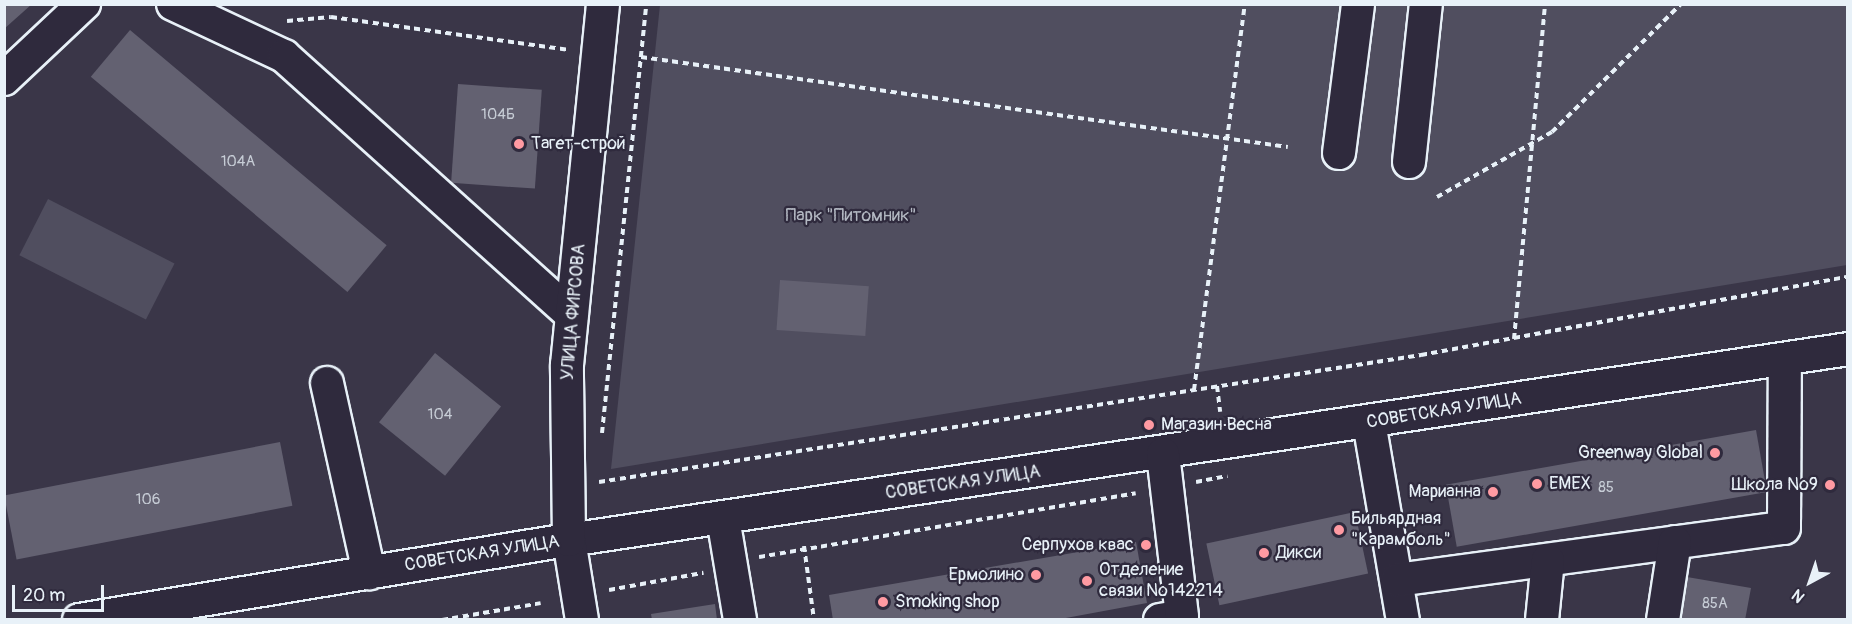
<!DOCTYPE html>
<meta charset="utf-8">
<style>
body{margin:0}
#map{position:relative;width:1852px;height:624px;overflow:hidden;background:#3a3648;font-family:Pangolin,sans-serif}
div>[style]{position:absolute}
.green>*{inset:0;background:#504e5f;transform-origin:0 0}
.building>*{inset:0;background:#636171;transform-origin:0 0}
.path>*{height:4px;margin-top:-2px;transform-origin:0;background:repeating-linear-gradient(90deg,#e8f1f8 0 6px,transparent 0 10.5px)}
.roads{filter:drop-shadow(2px 0 #e8f1f8) drop-shadow(-2px 0 #e8f1f8) drop-shadow(0 2px #e8f1f8) drop-shadow(0 -2px #e8f1f8)}
.minor>*{height:32px;margin:-16px;padding:0 16px;transform-origin:16px;border-radius:16px;background:#2f2a3d}
.dots>*{width:16px;height:16px;translate:-50% -50%;box-sizing:border-box;border:3px solid #2f2a3d;border-radius:50%}
span{translate:-50% -50%;white-space:nowrap;text-align:center;line-height:1.15;-webkit-text-stroke:4.5px #2f2a3d;paint-order:stroke}
.number-label{font-size:15px;color:#c7cdd6}
.number-label span{-webkit-text-stroke-width:0}
.poi-label{font-size:18px;color:#e8f1f8}
.left{translate:0 -50%;text-align:left}
.right{translate:-100% -50%;text-align:right}
.park-label{font-size:18px;color:#b3b8c2}
.street-label{font-size:18px;color:#e8f1f8}
.frame{position:absolute;inset:0;border:6px solid #e8f1f8;pointer-events:none}
.north{position:absolute;left:1780px;top:552px;width:60px;height:60px;-webkit-text-stroke:4px #2f2a3d;paint-order:stroke;rotate:220deg;font-size:16px;font-weight:700;line-height:24px;text-align:center;color:#e8f1f8}
.north::after{content:'';display:block;margin:auto;width:21px;height:27px;background:#e8f1f8;clip-path:polygon(50% 0,100% 100%,50% 72%,0 100%)}
.scale{position:absolute;left:12px;top:585px;width:92px;height:27px;box-sizing:border-box;border:3px solid #e8f1f8;border-top:0;padding-left:8px;font-size:18px;line-height:21px;white-space:nowrap;color:#e8f1f8;-webkit-text-stroke:4px #2f2a3d;paint-order:stroke}
</style>
<div id="map">
<div class="green">
<i style="clip-path:polygon(660px 5px,1847px 5px,1847px 265px,611px 469px)"></i>
<i style="left:48px;top:199px;width:142px;height:63px;rotate:27deg"></i>
</div>
<div class="building">
<i style="clip-path:polygon(4px 4px,32px 4px,4px 29px)"></i>
<i style="left:130px;top:30px;width:335px;height:61px;rotate:40deg"></i>
<i style="left:458px;top:84px;width:84px;height:99px;rotate:4deg"></i>
<i style="left:780px;top:280px;width:89px;height:50px;rotate:4deg"></i>
<i style="left:435px;top:353px;width:85px;height:89px;rotate:39deg"></i>
<i style="left:1756px;top:430px;width:63px;height:315px;rotate:80deg"></i>
<i style="left:280px;top:442px;width:65px;height:281px;rotate:79deg"></i>
<i style="left:1355px;top:512px;width:63px;height:152px;rotate:78deg"></i>
<i style="clip-path:polygon(1136px 542px,1147px 603px,1055px 620px,833px 620px,829px 595px)"></i>
<i style="clip-path:polygon(1687px 577px,1751px 588px,1745px 620px,1680px 620px)"></i>
<i style="clip-path:polygon(715px 604px,717px 620px,652px 620px,651px 614px)"></i>
</div>
<div class="path">
<i style="left:287px;top:21px;width:44px;rotate:-5.2deg"></i>
<i style="left:331px;top:17px;width:239px;rotate:7.9deg"></i>
<i style="left:641px;top:57px;width:653px;rotate:7.92deg"></i>
<i style="left:1437px;top:197px;width:132px;rotate:-29.5deg"></i>
<i style="left:1552px;top:132px;width:182px;rotate:-44.8deg"></i>
<i style="left:1514px;top:339px;width:336px;rotate:-84.7deg"></i>
<i style="left:1217px;top:386px;width:26px;rotate:83deg"></i>
<i style="left:1194px;top:390px;width:389px;rotate:-82.5deg"></i>
<i style="left:602px;top:433px;width:431px;rotate:-84.1deg"></i>
<i style="left:599px;top:482px;width:832px;rotate:-8.78deg"></i>
<i style="left:1421px;top:355px;width:434px;rotate:-10.4deg"></i>
<i style="left:1196px;top:482px;width:32px;rotate:-11deg"></i>
<i style="left:804px;top:546px;width:75px;rotate:82.3deg"></i>
<i style="left:759px;top:557px;width:382px;rotate:-9.6deg"></i>
<i style="left:609px;top:590px;width:96px;rotate:-10.3deg"></i>
<i style="left:442px;top:620px;width:100px;rotate:-9.7deg"></i>
</div>
<div class="roads">
<div class="minor">
<i style="left:173px;top:4px;width:123px;rotate:25.1deg"></i>
<i style="left:284px;top:56px;width:387px;rotate:42deg"></i>
<i style="left:4px;top:79px;width:110px;rotate:-43.2deg"></i>
<i style="left:1339px;top:153px;width:150px;rotate:-82.7deg"></i>
<i style="left:1409px;top:162px;width:159px;rotate:-83.9deg"></i>
<i style="left:327px;top:383px;width:195px;rotate:77.5deg"></i>
<i style="left:1369px;top:422px;width:201px;rotate:80.3deg"></i>
<i style="left:723px;top:518px;width:103px;rotate:80.5deg"></i>
<i style="left:1397px;top:580px;width:390px;rotate:-7.7deg"></i>
<i style="left:1784px;top:528px;width:169px;rotate:-89.7deg"></i>
<i style="left:79px;top:620px;width:496px;rotate:-9.3deg"></i>
<i style="left:569px;top:540px;width:1293px;rotate:-8.49deg"></i>
<i style="left:582px;top:620px;width:81px;rotate:-99.2deg"></i>
<i style="left:569px;top:540px;width:175px;rotate:-90.7deg"></i>
<i style="left:567px;top:365px;width:363px;rotate:-84.3deg"></i>
<i style="left:1160px;top:620px;width:22px;rotate:-10deg"></i>
<i style="left:1182px;top:616px;width:163px;rotate:-96.7deg"></i>
<i style="left:1542px;top:620px;width:60px;rotate:-84.3deg"></i>
<i style="left:1663px;top:620px;width:79px;rotate:-81.3deg"></i>
</div>
</div>
<div class="dots">
<i style="left:519px;top:144px;background:#ff9aa2"></i>
<i style="left:1149px;top:425px;background:#ff9aa2"></i>
<i style="left:1715px;top:453px;background:#ff9aa2"></i>
<i style="left:1537px;top:484px;background:#ff9aa2"></i>
<i style="left:1830px;top:485px;background:#ff9aa2"></i>
<i style="left:1493px;top:492px;background:#ff9aa2"></i>
<i style="left:1339px;top:530px;background:#ff9aa2"></i>
<i style="left:1146px;top:545px;background:#ff9aa2"></i>
<i style="left:1264px;top:553px;background:#ff9aa2"></i>
<i style="left:1036px;top:575px;background:#ff9aa2"></i>
<i style="left:1087px;top:581px;background:#ff9aa2"></i>
<i style="left:883px;top:602px;background:#ff9aa2"></i>
</div>
<div class="number-label">
<span style="left:498px;top:115px">104Б</span>
<span style="left:238px;top:162px">104А</span>
<span style="left:440px;top:415px">104</span>
<span style="left:1606px;top:488px">85</span>
<span style="left:148px;top:500px">106</span>
<span style="left:1715px;top:604px">85А</span>
</div>
<div class="poi-label">
<span class="left" style="left:531px;top:144px">Тагет-строй</span>
<span class="left" style="left:1161px;top:425px">Магазин Весна</span>
<span class="right" style="left:1703px;top:453px">Greenway Global</span>
<span class="left" style="left:1549px;top:484px">EMEX</span>
<span class="right" style="left:1818px;top:485px">Школа №9</span>
<span class="right" style="left:1481px;top:492px">Марианна</span>
<span class="left" style="left:1351px;top:530px">Бильярдная<br>"Карамболь"</span>
<span class="right" style="left:1134px;top:545px">Серпухов квас</span>
<span class="left" style="left:1276px;top:553px">Дикси</span>
<span class="left" style="left:1099px;top:581px">Отделение<br>связи №142214</span>
<span class="right" style="left:1024px;top:575px">Ермолино</span>
<span class="left" style="left:895px;top:602px">Smoking shop</span>
</div>
<div class="park-label">
<span style="left:851px;top:216px">Парк "Питомник"</span>
</div>
<div class="street-label">
<span style="left:574px;top:312px;rotate:-85deg">УЛИЦА ФИРСОВА</span>
<span style="left:1444px;top:411px;rotate:-9deg">СОВЕТСКАЯ УЛИЦА</span>
<span style="left:963px;top:483px;rotate:-8deg">СОВЕТСКАЯ УЛИЦА</span>
<span style="left:482px;top:554px;rotate:-9deg">СОВЕТСКАЯ УЛИЦА</span>
</div>
<div class="frame"></div>
<div class="north">N</div>
<div class="scale">20 m</div>
</div>
